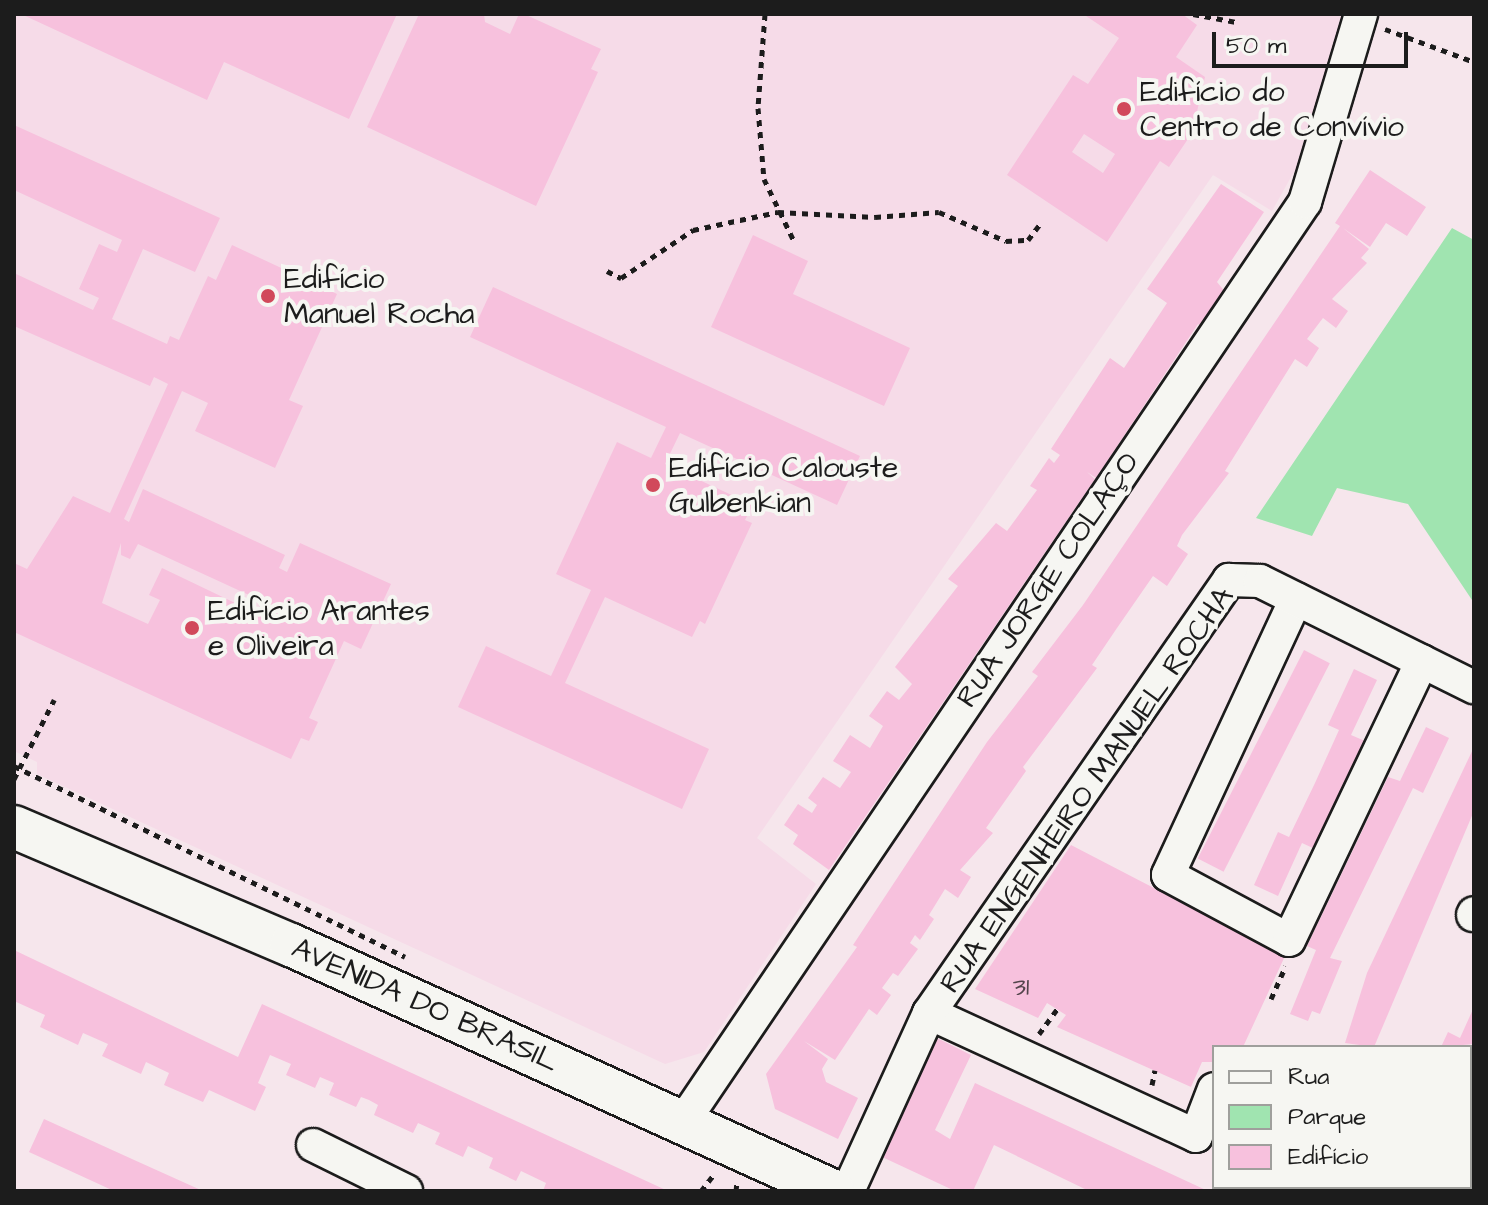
<!DOCTYPE html>
<meta charset="utf-8">
<style>
body{margin:0}
#map{position:relative;width:1488px;height:1205px;overflow:hidden;background:#f6e6ec;font-family:"Architects Daughter",sans-serif}
div>[style]{position:absolute}
.built>*{inset:0;background:#f6dbe8}
.green>*{inset:0;background:#a0e4b0}
.building>*{inset:0;background:#f7c1dd;transform-origin:0 0}
.path>*{height:5px;margin-top:-2.5px;transform-origin:0;background:repeating-linear-gradient(90deg,#1c1c1c 0 6px,transparent 0 12px)}
.roads{filter:drop-shadow(2px 0 #1c1c1c) drop-shadow(-2px 0 #1c1c1c) drop-shadow(0 2px #1c1c1c) drop-shadow(0 -2px #1c1c1c)}
.minor>*{height:32px;margin:-16px;padding:0 16px;transform-origin:16px;border-radius:16px;background:#f6f6f2}
.major>*{height:42px;margin:-21px;padding:0 21px;transform-origin:21px;border-radius:21px;background:#f6f6f2}
.dots>*{width:22px;height:22px;translate:-50% -50%;box-sizing:border-box;border:4px solid #f6f6f2;border-radius:50%}
span{translate:-50% -50%;white-space:nowrap;text-align:center;line-height:1.15;-webkit-text-stroke:8px #f6f6f2;paint-order:stroke}
.number-label{font-size:26px;color:#53454c}
.number-label span{-webkit-text-stroke-width:0}
.poi-label{font-size:30px;color:#1c1c1c}
.left{translate:0 -50%;text-align:left}
.street-label{font-size:30px;color:#1c1c1c}
.frame{position:absolute;inset:0;border:16px solid #1c1c1c;pointer-events:none}
.legend{position:absolute;left:1212px;top:1045px;width:260px;height:144px;box-sizing:border-box;background:#f6f6f2;border:2px solid #9f9f9c;margin:0;padding:10px 14px;list-style:none;font-size:24px;color:#1c1c1c}
.legend li{display:flex;align-items:center;gap:16px;height:40px}
.legend b{width:40px;border:2px solid #9f9f9c}
.scale{position:absolute;left:1212px;top:32px;width:196px;height:36px;box-sizing:border-box;border:4px solid #1c1c1c;border-top:0;padding-left:10px;font-size:24px;line-height:28px;white-space:nowrap;color:#1c1c1c;-webkit-text-stroke:6px #f6f6f2;paint-order:stroke}
</style>
<div id="map">
<div class="built">
<i style="clip-path:polygon(14px 14px,1350px 14px,1304px 154px,1272px 211px,1213px 175px,757px 838px,816px 884px,704px 1052px,665px 1064px,37px 774px,37px 762px,14px 751px)"></i>
</div>
<div class="green">
<i style="clip-path:polygon(1452px 228px,1474px 240px,1474px 603px,1408px 504px,1337px 488px,1312px 536px,1256px 518px)"></i>
</div>
<div class="building">
<i style="clip-path:polygon(21px 14px,134px 16px,397px 14px,349px 119px,224px 62px,207px 100px)"></i>
<i style="clip-path:polygon(419px 14px,484px 14px,485px 22px,510px 34px,519px 14px,524px 14px,601px 49px,591px 69px,598px 72px,536px 206px,367px 127px)"></i>
<i style="clip-path:polygon(evenodd,1083px 14px,1182px 14px,1197px 25px,1176px 57px,1205px 77px,1192px 133px,1169px 167px,1160px 161px,1107px 242px,1007px 175px,1073px 75px,1088px 84px,1119px 38px,1083px 14px,1084px 134px,1115px 154px,1103px 173px,1072px 152px,1084px 134px)"></i>
<i style="clip-path:polygon(evenodd,14px 125px,220px 218px,195px 272px,143px 249px,112px 319px,167px 344px,170px 336px,179px 340px,208px 276px,216px 280px,232px 245px,337px 294px,289px 400px,303px 406px,275px 468px,195px 431px,208px 403px,182px 391px,124px 519px,129px 522px,143px 489px,285px 555px,279px 568px,287px 572px,300px 543px,391px 584px,361px 649px,344px 641px,309px 718px,318px 722px,309px 741px,301px 738px,291px 759px,14px 632px,14px 563px,27px 569px,73px 496px,110px 513px,168px 384px,154px 377px,150px 386px,14px 326px,14px 273px,93px 310px,99px 298px,79px 289px,99px 244px,117px 252px,122px 240px,14px 190px,14px 125px,121px 543px,121px 555px,130px 559px,138px 544px,262px 601px,256px 613px,162px 568px,149px 595px,160px 600px,148px 624px,102px 603px,121px 543px)"></i>
<i style="clip-path:polygon(1370px 170px,1426px 207px,1407px 236px,1386px 223px,1370px 247px,1343px 228px,1369px 249px,1361px 258px,1367px 263px,1332px 299px,1348px 311px,1336px 328px,1323px 318px,1307px 339px,1319px 348px,1307px 367px,1295px 359px,1225px 471px,1229px 473px,1182px 535px,1177px 546px,1188px 554px,1167px 586px,1153px 576px,1117px 628px,1092px 665px,1097px 668px,1023px 767px,1026px 771px,986px 828px,993px 833px,960px 870px,971px 877px,958px 898px,945px 889px,929px 915px,934px 919px,920px 940px,915px 935px,910px 943px,918px 949px,898px 976px,893px 973px,882px 988px,891px 995px,877px 1015px,869px 1009px,835px 1060px,804px 1041px,828px 1059px,822px 1069px,826px 1082px,858px 1098px,838px 1139px,775px 1109px,766px 1074px,857px 947px,853px 945px,987px 742px,1038px 676px,1032px 672px,1083px 605px,1340px 226px,1335px 223px)"></i>
<i style="clip-path:polygon(1221px 184px,1264px 212px,1217px 282px,1226px 293px,1203px 327px,1198px 324px,1096px 478px,1087px 472px,1095px 479px,829px 870px,793px 844px,798px 835px,784px 825px,798px 804px,812px 813px,817px 805px,808px 798px,823px 777px,840px 788px,851px 772px,833px 761px,850px 735px,870px 748px,883px 726px,869px 716px,887px 691px,899px 700px,912px 684px,895px 667px,958px 586px,948px 579px,996px 523px,1007px 531px,1037px 490px,1030px 486px,1049px 458px,1054px 463px,1060px 455px,1051px 449px,1110px 358px,1124px 368px,1167px 303px,1147px 289px)"></i>
<i style="clip-path:polygon(753px 235px,808px 261px,793px 294px,910px 348px,884px 406px,711px 327px)"></i>
<i style="clip-path:polygon(493px 287px,860px 456px,837px 505px,680px 433px,665px 464px,753px 505px,745px 520px,752px 523px,705px 624px,700px 621px,692px 637px,605px 597px,565px 683px,709px 749px,682px 809px,458px 707px,486px 646px,551px 676px,591px 590px,556px 574px,617px 442px,651px 458px,666px 427px,470px 337px)"></i>
<i style="left:1304px;top:650px;width:29px;height:234px;rotate:27deg"></i>
<i style="clip-path:polygon(1354px 669px,1377px 680px,1351px 735px,1365px 741px,1315px 849px,1302px 843px,1278px 896px,1254px 885px,1278px 832px,1289px 837px,1315px 783px,1339px 730px,1328px 725px)"></i>
<i style="clip-path:polygon(1426px 727px,1449px 738px,1423px 793px,1413px 788px,1330px 958px,1342px 961px,1320px 1014px,1312px 1011px,1308px 1021px,1290px 1014px,1316px 950px,1307px 946px,1388px 777px,1400px 781px)"></i>
<i style="clip-path:polygon(1474px 747px,1474px 811px,1374px 1047px,1345px 1043px,1367px 973px)"></i>
<i style="clip-path:polygon(1071px 845px,1285px 956px,1243px 1047px,1214px 1047px,1214px 1062px,1202px 1062px,1191px 1087px,1057px 1027px,1066px 1015px,1047px 1003px,1038px 1018px,975px 989px)"></i>
<i style="clip-path:polygon(14px 950px,238px 1057px,262px 1004px,668px 1191px,543px 1191px,546px 1183px,521px 1171px,516px 1181px,489px 1168px,493px 1158px,468px 1146px,463px 1157px,435px 1144px,440px 1133px,418px 1123px,413px 1133px,374px 1115px,378px 1105px,369px 1100px,361px 1097px,356px 1107px,329px 1095px,334px 1083px,320px 1077px,315px 1088px,286px 1075px,291px 1064px,270px 1055px,258px 1083px,266px 1087px,255px 1111px,209px 1090px,203px 1102px,164px 1085px,169px 1073px,146px 1062px,141px 1074px,102px 1056px,108px 1044px,83px 1033px,78px 1045px,40px 1027px,45px 1015px,14px 1001px)"></i>
<i style="clip-path:polygon(1474px 1007px,1474px 1044px,1441px 1047px,1448px 1032px,1460px 1038px)"></i>
<i style="clip-path:polygon(935px 1037px,971px 1055px,935px 1130px,950px 1139px,975px 1083px,1208px 1191px,1089px 1191px,994px 1145px,973px 1191px,955px 1191px,880px 1156px)"></i>
<i style="clip-path:polygon(1474px 1104px,1474px 1191px,1446px 1191px,1470px 1187px)"></i>
<i style="clip-path:polygon(44px 1119px,132px 1159px,203px 1191px,114px 1191px,29px 1152px)"></i>
<i style="clip-path:polygon(1225px 1187px,1286px 1187px,1223px 1191px)"></i>
</div>
<div class="path">
<i style="left:765px;top:14px;width:94px;rotate:94.3deg"></i>
<i style="left:758px;top:108px;width:71px;rotate:85.2deg"></i>
<i style="left:764px;top:179px;width:69px;rotate:64.2deg"></i>
<i style="left:1193px;top:14px;width:44px;rotate:10.5deg"></i>
<i style="left:1385px;top:29px;width:95px;rotate:20.3deg"></i>
<i style="left:607px;top:271px;width:16px;rotate:27deg"></i>
<i style="left:621px;top:278px;width:87px;rotate:-33.7deg"></i>
<i style="left:693px;top:230px;width:87px;rotate:-12deg"></i>
<i style="left:778px;top:212px;width:97px;rotate:3deg"></i>
<i style="left:875px;top:217px;width:64px;rotate:-4.5deg"></i>
<i style="left:939px;top:212px;width:73px;rotate:23.4deg"></i>
<i style="left:1006px;top:241px;width:22px;rotate:-3deg"></i>
<i style="left:1028px;top:240px;width:20px;rotate:-53deg"></i>
<i style="left:14px;top:766px;width:435px;rotate:26deg"></i>
<i style="left:14px;top:779px;width:89px;rotate:-63.1deg"></i>
<i style="left:1271px;top:999px;width:36px;rotate:-66deg"></i>
<i style="left:1039px;top:1034px;width:31px;rotate:-54deg"></i>
<i style="left:1152px;top:1085px;width:15px;rotate:-79deg"></i>
<i style="left:701px;top:1191px;width:23px;rotate:-52deg"></i>
<i style="left:736px;top:1191px;width:10px;rotate:-84deg"></i>
<i style="left:1366px;top:1191px;width:4px;rotate:-63deg"></i>
</div>
<div class="roads">
<div class="minor">
<i style="left:1296px;top:599px;width:304px;rotate:114.9deg"></i>
<i style="left:1168px;top:875px;width:137px;rotate:28.2deg"></i>
<i style="left:1289px;top:940px;width:309px;rotate:-64.5deg"></i>
<i style="left:1473px;top:915px;width:2px;rotate:-63deg"></i>
<i style="left:929px;top:1013px;width:294px;rotate:24.7deg"></i>
<i style="left:1196px;top:1136px;width:50px;rotate:-69deg"></i>
<i style="left:683px;top:1122px;width:1111px;rotate:-55.94deg"></i>
<i style="left:1305px;top:202px;width:196px;rotate:-73.4deg"></i>
<i style="left:313px;top:1145px;width:104px;rotate:26.3deg"></i>
<i style="left:848px;top:1191px;width:196px;rotate:-65.5deg"></i>
<i style="left:929px;top:1013px;width:527px;rotate:-55.28deg"></i>
<i style="left:1229px;top:580px;width:31px;rotate:2deg"></i>
<i style="left:1260px;top:581px;width:239px;rotate:26.4deg"></i>
</div>
<div class="major">
<i style="left:14px;top:827px;width:301px;rotate:23.1deg"></i>
<i style="left:291px;top:945px;width:595px;rotate:24.41deg"></i>
</div>
</div>
<div class="dots">
<i style="left:1124px;top:109px;background:#d1495b"></i>
<i style="left:268px;top:296px;background:#d1495b"></i>
<i style="left:653px;top:485px;background:#d1495b"></i>
<i style="left:192px;top:628px;background:#d1495b"></i>
</div>
<div class="number-label">
<span style="left:1021px;top:988px">31</span>
</div>
<div class="poi-label">
<span class="left" style="left:1140px;top:109px">Edifício do<br>Centro de Convívio</span>
<span class="left" style="left:284px;top:296px">Edifício<br>Manuel Rocha</span>
<span class="left" style="left:669px;top:485px">Edifício Calouste<br>Gulbenkian</span>
<span class="left" style="left:208px;top:628px">Edifício Arantes<br>e Oliveira</span>
</div>
<div class="street-label">
<span style="left:1048px;top:580px;rotate:-56deg">RUA JORGE COLAÇO</span>
<span style="left:1087px;top:790px;rotate:-55deg">RUA ENGENHEIRO MANUEL ROCHA</span>
<span style="left:425px;top:1005px;rotate:24deg">AVENIDA DO BRASIL</span>
</div>
<div class="frame"></div>
<ul class="legend">
<li><b style="height:10px;background:#f6f6f2"></b>Rua</li>
<li><b style="height:22px;background:#a0e4b0"></b>Parque</li>
<li><b style="height:22px;background:#f7c1dd"></b>Edifício</li>
</ul>
<div class="scale">50 m</div>
</div>
